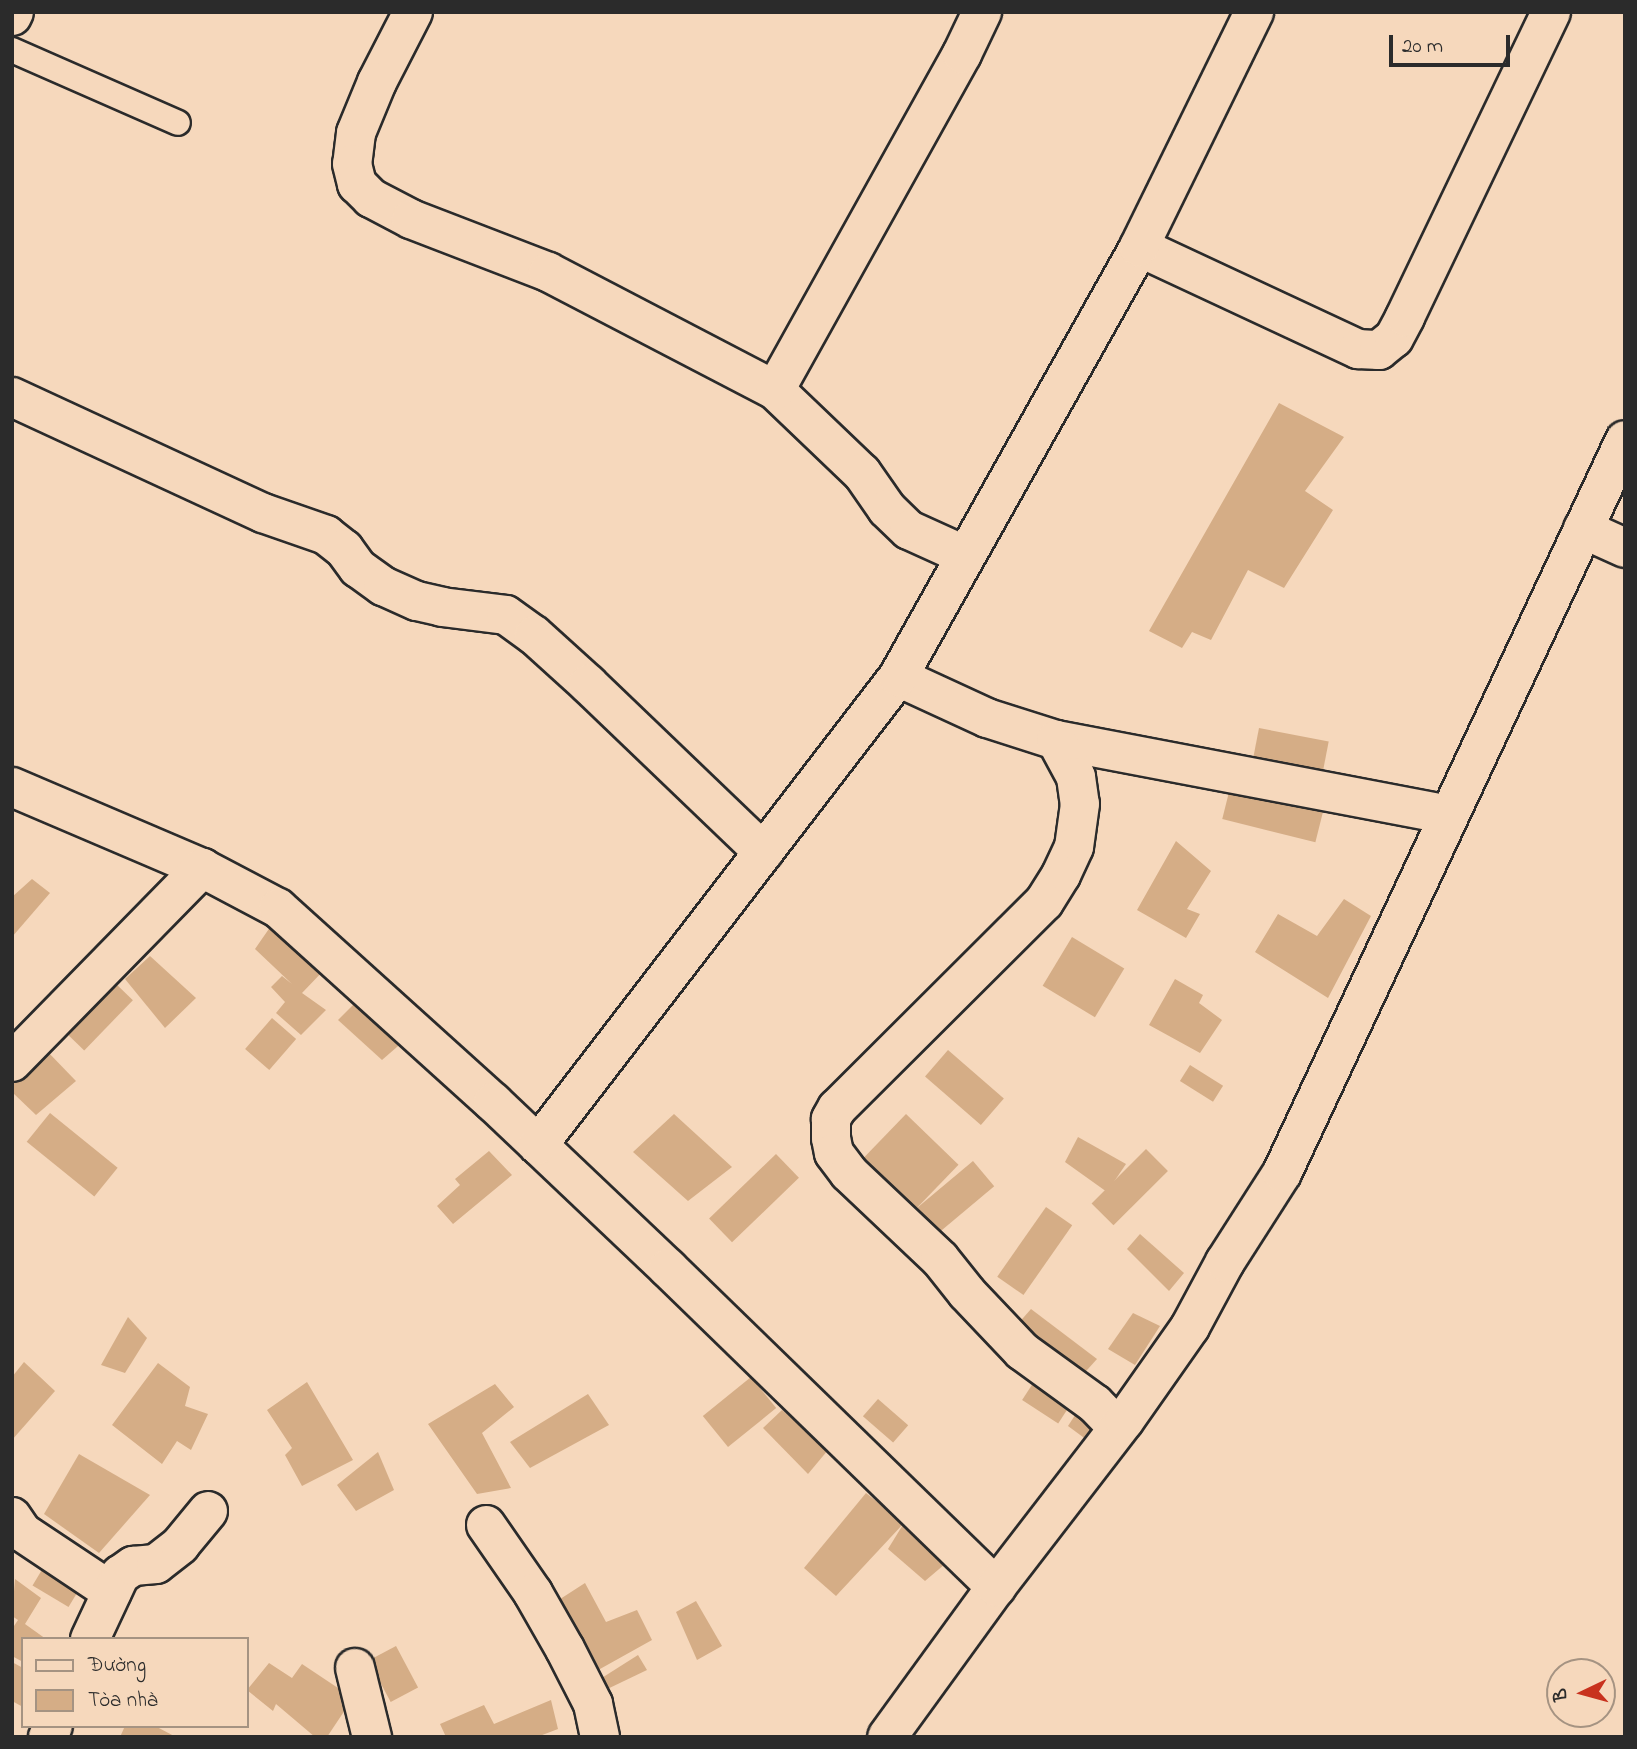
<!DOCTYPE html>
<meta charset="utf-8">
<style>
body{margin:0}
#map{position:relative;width:1637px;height:1749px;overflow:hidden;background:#f6d8bc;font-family:"Indie Flower",sans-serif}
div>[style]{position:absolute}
.building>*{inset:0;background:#d5ad86;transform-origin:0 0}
.roads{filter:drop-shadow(2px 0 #2b2b2b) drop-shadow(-2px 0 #2b2b2b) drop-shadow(0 2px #2b2b2b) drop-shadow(0 -2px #2b2b2b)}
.lane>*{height:24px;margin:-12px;padding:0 12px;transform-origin:12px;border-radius:12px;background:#f6d8bc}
.street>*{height:38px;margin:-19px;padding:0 19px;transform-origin:19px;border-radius:19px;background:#f6d8bc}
span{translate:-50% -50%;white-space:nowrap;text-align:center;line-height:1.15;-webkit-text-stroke:6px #f6d8bc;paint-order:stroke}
.frame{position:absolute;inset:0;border:14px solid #2b2b2b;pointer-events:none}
.legend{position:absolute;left:21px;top:1637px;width:228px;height:91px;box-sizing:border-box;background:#f6d8bc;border:2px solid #a59382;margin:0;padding:9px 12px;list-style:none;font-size:21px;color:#2b2b2b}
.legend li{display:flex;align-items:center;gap:14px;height:35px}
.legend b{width:35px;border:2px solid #a59382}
.north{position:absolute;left:1546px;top:1658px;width:70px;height:70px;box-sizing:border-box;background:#f6d8bc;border:2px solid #a59382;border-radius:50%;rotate:265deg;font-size:19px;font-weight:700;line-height:28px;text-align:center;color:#2b2b2b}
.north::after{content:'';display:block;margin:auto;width:24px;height:32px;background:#c8321e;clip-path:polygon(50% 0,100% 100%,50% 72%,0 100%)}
.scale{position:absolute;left:1389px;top:35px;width:121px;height:32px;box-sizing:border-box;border:4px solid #2b2b2b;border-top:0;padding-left:9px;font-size:21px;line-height:24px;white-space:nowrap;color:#2b2b2b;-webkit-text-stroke:5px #f6d8bc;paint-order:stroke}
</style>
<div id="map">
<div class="building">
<i style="clip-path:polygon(1279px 403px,1344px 437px,1305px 491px,1333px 510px,1284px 588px,1248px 570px,1211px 640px,1192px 632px,1182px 648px,1149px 631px)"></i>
<i style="left:1259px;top:728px;width:71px;height:33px;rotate:11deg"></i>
<i style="left:1230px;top:788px;width:96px;height:32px;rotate:14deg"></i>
<i style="clip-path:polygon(1176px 841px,1211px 871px,1187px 909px,1200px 914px,1186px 938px,1137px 910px)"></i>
<i style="clip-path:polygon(32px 879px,50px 893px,12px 937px,12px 897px)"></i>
<i style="clip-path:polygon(1344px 899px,1371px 916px,1328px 998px,1255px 952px,1278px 914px,1317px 936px)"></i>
<i style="clip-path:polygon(273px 923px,325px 969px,302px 993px,326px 1010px,301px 1035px,276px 1013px,285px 1002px,271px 987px,282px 976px,292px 984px,255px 949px)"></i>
<i style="left:1072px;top:937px;width:61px;height:57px;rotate:31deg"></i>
<i style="clip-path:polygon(150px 956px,196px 998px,165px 1028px,125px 979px)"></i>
<i style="clip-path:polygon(1175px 979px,1203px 995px,1199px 1003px,1222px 1020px,1200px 1053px,1149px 1025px)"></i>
<i style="left:112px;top:980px;width:29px;height:70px;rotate:44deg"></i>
<i style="clip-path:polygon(358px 1000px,405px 1040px,382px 1060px,338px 1020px)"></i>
<i style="left:272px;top:1018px;width:32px;height:41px;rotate:41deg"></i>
<i style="clip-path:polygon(44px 1048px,76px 1081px,36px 1115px,12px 1092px,12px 1081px)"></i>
<i style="left:948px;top:1050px;width:74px;height:35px;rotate:41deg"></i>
<i style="left:1190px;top:1065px;width:39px;height:19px;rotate:32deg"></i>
<i style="left:50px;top:1113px;width:87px;height:37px;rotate:39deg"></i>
<i style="clip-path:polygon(674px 1114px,732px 1167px,688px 1201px,633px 1152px)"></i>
<i style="left:906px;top:1114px;width:73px;height:66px;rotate:44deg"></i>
<i style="clip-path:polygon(1078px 1137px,1126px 1164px,1107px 1192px,1065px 1162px)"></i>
<i style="left:1146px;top:1149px;width:31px;height:77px;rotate:45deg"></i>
<i style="clip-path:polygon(489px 1151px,512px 1175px,453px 1224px,437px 1206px,460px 1185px,455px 1179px)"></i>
<i style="left:776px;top:1154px;width:33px;height:93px;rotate:46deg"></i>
<i style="left:973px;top:1161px;width:33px;height:74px;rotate:50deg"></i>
<i style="left:1046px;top:1207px;width:32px;height:85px;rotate:35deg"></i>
<i style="clip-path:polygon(1140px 1234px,1184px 1273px,1169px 1291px,1127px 1249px)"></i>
<i style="clip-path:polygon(1031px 1309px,1097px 1359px,1078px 1380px,1015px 1327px)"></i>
<i style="clip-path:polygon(1133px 1313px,1160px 1326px,1135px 1365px,1108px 1349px)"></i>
<i style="clip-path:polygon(128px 1317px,147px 1338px,125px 1373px,101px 1365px)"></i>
<i style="clip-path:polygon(24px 1362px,55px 1391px,12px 1440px,12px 1377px)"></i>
<i style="clip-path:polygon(158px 1363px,190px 1387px,185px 1406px,208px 1414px,191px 1450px,177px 1441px,162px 1464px,112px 1425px)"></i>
<i style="left:1039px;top:1374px;width:43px;height:31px;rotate:33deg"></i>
<i style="left:751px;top:1377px;width:40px;height:62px;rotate:51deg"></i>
<i style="clip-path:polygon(307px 1382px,353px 1460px,302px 1486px,285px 1455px,292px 1448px,267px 1410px)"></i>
<i style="clip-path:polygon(495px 1384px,514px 1407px,482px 1433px,511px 1488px,477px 1494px,428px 1424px)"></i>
<i style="clip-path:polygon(588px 1394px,609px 1425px,530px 1468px,510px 1442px)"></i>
<i style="left:878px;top:1399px;width:40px;height:23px;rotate:41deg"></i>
<i style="clip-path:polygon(1081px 1406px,1103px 1423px,1087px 1440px,1068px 1426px)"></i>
<i style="clip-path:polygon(782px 1410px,828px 1450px,808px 1474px,763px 1428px)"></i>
<i style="clip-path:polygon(378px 1452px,394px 1490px,356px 1511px,337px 1485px)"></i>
<i style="clip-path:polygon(79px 1454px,150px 1495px,99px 1553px,44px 1514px)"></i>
<i style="clip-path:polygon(866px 1493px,904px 1523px,836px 1596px,804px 1568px)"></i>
<i style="clip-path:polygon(904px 1523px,945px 1564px,925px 1581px,888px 1549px)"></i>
<i style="left:49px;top:1558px;width:42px;height:32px;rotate:31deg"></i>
<i style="clip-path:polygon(15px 1579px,41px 1598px,25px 1624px,46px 1639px,23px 1639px,23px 1662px,12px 1656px,12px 1629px,18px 1620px,12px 1616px)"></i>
<i style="clip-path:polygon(585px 1583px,606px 1622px,637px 1610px,652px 1640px,591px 1674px,554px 1603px)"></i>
<i style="clip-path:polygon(696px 1601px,722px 1646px,697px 1660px,676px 1612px)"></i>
<i style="left:396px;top:1646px;width:47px;height:31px;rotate:62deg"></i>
<i style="clip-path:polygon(638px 1655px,647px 1670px,599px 1693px,597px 1681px)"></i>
<i style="clip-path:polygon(12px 1662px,23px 1668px,23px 1707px,12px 1701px)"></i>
<i style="clip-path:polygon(269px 1663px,292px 1678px,302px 1664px,353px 1698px,327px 1737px,315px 1737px,276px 1704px,273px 1711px,247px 1690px)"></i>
<i style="clip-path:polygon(551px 1700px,558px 1729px,537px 1737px,446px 1737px,440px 1724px,484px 1705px,494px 1724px)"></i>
<i style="clip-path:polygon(125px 1726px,155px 1726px,176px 1737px,120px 1737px)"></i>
</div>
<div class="roads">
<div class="lane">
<i style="left:12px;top:50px;width:181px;rotate:23.7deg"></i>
</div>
<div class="street">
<i style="left:413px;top:12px;width:79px;rotate:117.2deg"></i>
<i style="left:377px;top:82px;width:55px;rotate:112.4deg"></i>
<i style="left:356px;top:133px;width:31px;rotate:97deg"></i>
<i style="left:352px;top:164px;width:21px;rotate:76deg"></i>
<i style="left:357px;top:184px;width:20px;rotate:45deg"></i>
<i style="left:371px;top:198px;width:45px;rotate:27.7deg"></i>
<i style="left:411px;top:219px;width:147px;rotate:21.1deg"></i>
<i style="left:548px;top:272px;width:256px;rotate:27.5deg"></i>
<i style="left:775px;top:390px;width:120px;rotate:43.7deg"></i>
<i style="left:862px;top:473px;width:44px;rotate:55.2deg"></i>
<i style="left:887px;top:509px;width:30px;rotate:44deg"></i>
<i style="left:909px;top:530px;width:60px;rotate:24.4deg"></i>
<i style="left:12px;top:16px;width:4px;rotate:-63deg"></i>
<i style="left:1139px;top:247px;width:242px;rotate:25deg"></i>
<i style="left:1358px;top:349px;width:21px;rotate:3deg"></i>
<i style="left:1379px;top:350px;width:19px;rotate:-39deg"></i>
<i style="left:1394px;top:338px;width:24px;rotate:-62deg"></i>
<i style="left:1405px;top:317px;width:338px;rotate:-64.4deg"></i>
<i style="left:775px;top:390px;width:385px;rotate:-60.9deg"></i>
<i style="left:962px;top:54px;width:47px;rotate:-64.5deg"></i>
<i style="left:12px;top:397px;width:277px;rotate:24.8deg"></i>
<i style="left:263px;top:513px;width:67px;rotate:19.2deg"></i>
<i style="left:326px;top:535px;width:23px;rotate:38deg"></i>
<i style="left:344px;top:549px;width:24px;rotate:54deg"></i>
<i style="left:358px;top:568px;width:31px;rotate:36deg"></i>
<i style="left:383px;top:586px;width:37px;rotate:24deg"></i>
<i style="left:417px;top:601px;width:26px;rotate:13deg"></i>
<i style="left:442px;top:607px;width:64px;rotate:7.1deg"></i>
<i style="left:506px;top:615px;width:34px;rotate:36deg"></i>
<i style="left:534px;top:635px;width:73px;rotate:42.2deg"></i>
<i style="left:588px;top:684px;width:243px;rotate:43.8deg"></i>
<i style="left:1583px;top:529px;width:46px;rotate:24.3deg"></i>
<i style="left:898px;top:677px;width:98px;rotate:24.7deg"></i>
<i style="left:987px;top:718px;width:72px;rotate:17.7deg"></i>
<i style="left:1056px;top:740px;width:400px;rotate:10.8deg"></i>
<i style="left:1056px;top:740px;width:42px;rotate:61.6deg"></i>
<i style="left:1076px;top:777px;width:27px;rotate:82deg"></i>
<i style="left:1080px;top:804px;width:43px;rotate:97.9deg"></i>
<i style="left:1074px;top:847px;width:31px;rotate:115deg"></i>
<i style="left:1061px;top:875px;width:32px;rotate:122deg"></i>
<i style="left:1044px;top:902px;width:292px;rotate:135.1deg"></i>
<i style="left:837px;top:1108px;width:13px;rotate:119deg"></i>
<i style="left:831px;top:1119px;width:19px;rotate:90deg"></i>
<i style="left:831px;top:1138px;width:15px;rotate:79deg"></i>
<i style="left:834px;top:1153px;width:25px;rotate:53deg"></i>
<i style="left:849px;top:1173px;width:125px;rotate:43.4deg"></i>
<i style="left:940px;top:1259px;width:43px;rotate:51.5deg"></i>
<i style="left:967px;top:1293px;width:80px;rotate:46.5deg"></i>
<i style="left:1022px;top:1351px;width:90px;rotate:36deg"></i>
<i style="left:1095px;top:1404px;width:33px;rotate:46deg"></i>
<i style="left:12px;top:787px;width:207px;rotate:23.1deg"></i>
<i style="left:202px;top:868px;width:86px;rotate:27.8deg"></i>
<i style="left:278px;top:908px;width:290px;rotate:42.1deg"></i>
<i style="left:493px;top:1102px;width:241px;rotate:43.5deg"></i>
<i style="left:668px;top:1268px;width:458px;rotate:44.2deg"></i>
<i style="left:996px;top:1587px;width:185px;rotate:126deg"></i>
<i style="left:12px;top:1062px;width:272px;rotate:-45.6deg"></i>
<i style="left:538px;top:1145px;width:590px;rotate:-52.43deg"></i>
<i style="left:898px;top:677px;width:493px;rotate:-60.7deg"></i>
<i style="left:1139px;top:247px;width:262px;rotate:-63.9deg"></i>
<i style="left:12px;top:1517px;width:18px;rotate:56deg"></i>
<i style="left:22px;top:1532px;width:108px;rotate:33.7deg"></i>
<i style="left:486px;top:1525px;width:83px;rotate:55.3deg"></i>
<i style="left:533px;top:1593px;width:64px;rotate:60.3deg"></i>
<i style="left:565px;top:1649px;width:62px;rotate:63deg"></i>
<i style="left:593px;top:1704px;width:34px;rotate:78deg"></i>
<i style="left:996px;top:1587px;width:210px;rotate:-52.4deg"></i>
<i style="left:1124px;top:1421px;width:115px;rotate:-54.9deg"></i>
<i style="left:1190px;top:1327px;width:74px;rotate:-61.7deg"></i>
<i style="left:1225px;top:1262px;width:106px;rotate:-57.4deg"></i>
<i style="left:1282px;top:1173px;width:809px;rotate:-64.92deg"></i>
<i style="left:90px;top:1639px;width:71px;rotate:-64.9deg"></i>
<i style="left:120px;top:1575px;width:16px;rotate:-35deg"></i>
<i style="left:133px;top:1566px;width:23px;rotate:-5deg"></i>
<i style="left:156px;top:1564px;width:31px;rotate:-38deg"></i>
<i style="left:180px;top:1545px;width:44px;rotate:-50.5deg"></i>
<i style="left:355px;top:1668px;width:71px;rotate:76.2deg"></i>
<i style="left:48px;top:1737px;width:12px;rotate:-66deg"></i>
</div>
</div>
<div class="frame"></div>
<ul class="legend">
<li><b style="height:9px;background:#f6d8bc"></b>Đường</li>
<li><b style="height:19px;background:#d5ad86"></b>Tòa nhà</li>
</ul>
<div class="north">B</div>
<div class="scale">20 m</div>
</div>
